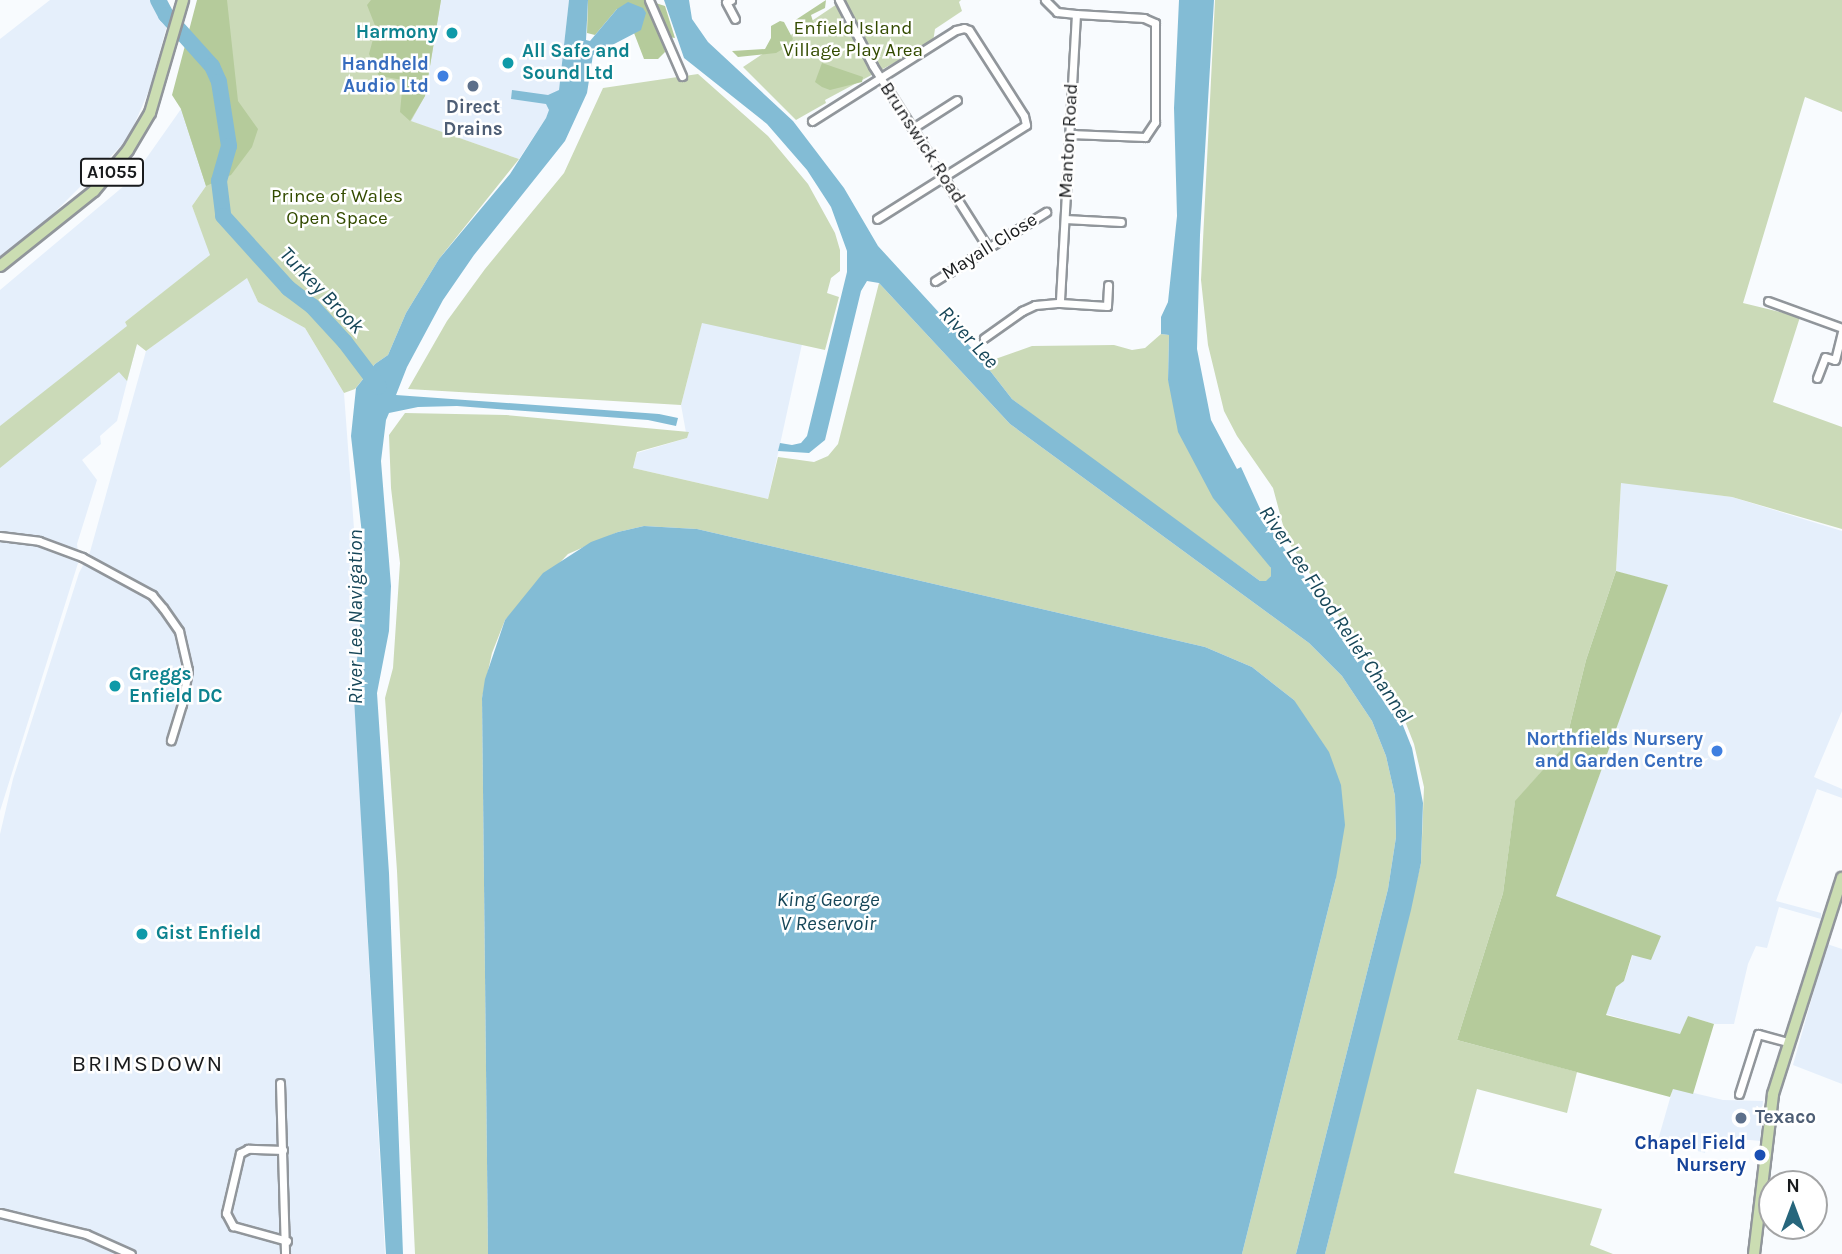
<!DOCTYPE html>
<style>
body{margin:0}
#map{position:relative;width:1842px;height:1254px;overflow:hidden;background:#f8fbfe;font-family:Karla,sans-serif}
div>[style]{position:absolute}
.built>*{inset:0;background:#e5effb}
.green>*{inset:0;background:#cbdab8}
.forest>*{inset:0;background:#b5cb9b}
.water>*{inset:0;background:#83bcd5}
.river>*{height:16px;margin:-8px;padding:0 8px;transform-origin:8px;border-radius:8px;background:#83bcd5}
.roads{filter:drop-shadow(2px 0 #91969b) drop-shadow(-2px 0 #91969b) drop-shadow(0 2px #91969b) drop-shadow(0 -2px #91969b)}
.street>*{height:7px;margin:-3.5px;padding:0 3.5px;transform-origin:3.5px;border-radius:3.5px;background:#fff}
.primary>*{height:10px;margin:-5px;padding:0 5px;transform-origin:5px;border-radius:5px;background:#cbddb2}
.dots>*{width:19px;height:19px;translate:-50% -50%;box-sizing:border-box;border:4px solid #fff;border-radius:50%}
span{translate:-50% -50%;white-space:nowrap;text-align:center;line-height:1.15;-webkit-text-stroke:5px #fff;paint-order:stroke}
.shield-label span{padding:2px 5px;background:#fff;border:2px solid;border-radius:5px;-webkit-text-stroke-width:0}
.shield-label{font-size:18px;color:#191b1d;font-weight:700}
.park-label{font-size:19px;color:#334b00}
.culture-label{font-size:19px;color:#0d838f;font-weight:700}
.right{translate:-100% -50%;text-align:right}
.left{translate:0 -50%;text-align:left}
.shop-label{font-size:19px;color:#366cbe;font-weight:700}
.service-label{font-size:19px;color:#4e5e75;font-weight:700}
.street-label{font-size:19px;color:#191b1d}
.transit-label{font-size:19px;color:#164399;font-weight:700}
.water-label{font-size:21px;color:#174759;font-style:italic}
.quarter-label{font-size:23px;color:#191b1d;letter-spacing:2px}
.north{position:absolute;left:1758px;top:1170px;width:70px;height:70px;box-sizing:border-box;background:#fff;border:2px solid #a3a4a5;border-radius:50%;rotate:0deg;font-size:19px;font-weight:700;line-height:28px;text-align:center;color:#191b1d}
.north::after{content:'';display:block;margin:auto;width:24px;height:32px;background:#27667c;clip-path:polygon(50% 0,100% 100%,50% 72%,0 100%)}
</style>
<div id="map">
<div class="built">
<i style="clip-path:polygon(50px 0,153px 0,167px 25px,150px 88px,128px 139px,35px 232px,0 259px,0 39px)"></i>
<i style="clip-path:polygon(441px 0,569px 0,559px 90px,546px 118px,519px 159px,410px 121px,425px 96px)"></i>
<i style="clip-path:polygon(181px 109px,206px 186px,192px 206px,211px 255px,125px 322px,137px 343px,117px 421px,100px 436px,101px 444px,82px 460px,97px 480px,77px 544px,79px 560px,0 811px,0 290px,131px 180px)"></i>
<i style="clip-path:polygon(247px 277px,258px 302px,305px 328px,344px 393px,358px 583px,362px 835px,385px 1254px,0 1254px,0 834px,13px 779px,79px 573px,90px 552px,146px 351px)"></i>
<i style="clip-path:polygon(702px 322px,802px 344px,768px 499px,633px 468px,637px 453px,687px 438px,681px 405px)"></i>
<i style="clip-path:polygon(1621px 482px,1732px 497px,1842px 531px,1842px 711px,1814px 777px,1842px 789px,1842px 798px,1817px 789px,1776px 901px,1821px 913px,1821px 919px,1779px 907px,1767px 948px,1756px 946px,1748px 964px,1734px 1024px,1714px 1024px,1688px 1016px,1681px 1035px,1606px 1014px,1616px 986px,1624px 981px,1633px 954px,1556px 896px,1667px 586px,1616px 571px)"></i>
<i style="clip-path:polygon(1827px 944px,1842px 949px,1842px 1084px,1793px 1065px)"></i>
<i style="clip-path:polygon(1673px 1088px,1723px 1100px,1763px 1101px,1760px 1141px,1708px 1136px,1705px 1153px,1658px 1140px)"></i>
</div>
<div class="green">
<i style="clip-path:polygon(201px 0,441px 0,425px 96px,411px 121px,519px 159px,439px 259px,406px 313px,388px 355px,375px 364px,355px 389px,344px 393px,305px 328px,258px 302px,247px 278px,146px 351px,137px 344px,127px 381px,119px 372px,0 468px,0 426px,127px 326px,125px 322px,210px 255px,192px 206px,206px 186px,181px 109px)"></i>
<i style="clip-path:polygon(843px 0,961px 0,959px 2px,962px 11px,935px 29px,933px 42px,825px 100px,826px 103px,796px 120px,743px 67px)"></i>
<i style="clip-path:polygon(1215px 0,1842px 0,1842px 112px,1805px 97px,1743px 303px,1800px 317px,1773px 402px,1842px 427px,1842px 529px,1732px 497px,1621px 483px,1616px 571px,1586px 660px,1565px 745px,1515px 802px,1503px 893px,1457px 1040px,1577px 1072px,1567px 1113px,1477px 1089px,1454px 1173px,1602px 1209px,1590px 1245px,1613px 1254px,1325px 1254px,1421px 863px,1424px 787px,1414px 744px,1398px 703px,1287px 540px,1273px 488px,1237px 436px,1224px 411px,1208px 345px,1201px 280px)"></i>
<i style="clip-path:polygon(698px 74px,768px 136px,808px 184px,835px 233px,840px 250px,840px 271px,831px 278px,827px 293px,839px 297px,825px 350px,702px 323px,681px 405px,408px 389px,447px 321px,485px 269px,564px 173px,603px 88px)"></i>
<i style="clip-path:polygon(879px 283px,1010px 424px,1309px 643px,1342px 676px,1372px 721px,1386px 756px,1395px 796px,1396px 837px,1388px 889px,1296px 1254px,1242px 1254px,1336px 878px,1294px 700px,1252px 667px,1205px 647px,697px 529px,644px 526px,618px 532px,568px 554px,505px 620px,492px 653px,482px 698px,488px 1254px,415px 1254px,397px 871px,385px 698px,393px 668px,400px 563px,391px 488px,389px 435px,405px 413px,506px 415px,689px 432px,687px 438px,637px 452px,633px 468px,768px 499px,778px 457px,814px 462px,828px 456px,838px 444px)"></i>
<i style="clip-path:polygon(1161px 334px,1169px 335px,1168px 380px,1271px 568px,1271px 576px,1267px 581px,1260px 581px,1062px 438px,1012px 399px,984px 363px,1032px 346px,1114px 345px,1132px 350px,1145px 348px)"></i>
</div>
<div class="forest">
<i style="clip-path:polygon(197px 0,227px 0,238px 101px,258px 129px,252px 147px,231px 175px,206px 186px,181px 109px,172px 95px)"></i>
<i style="clip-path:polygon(371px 0,441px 0,425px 96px,410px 121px,400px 112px,403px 80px,379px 76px,369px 54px,376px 28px,367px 5px)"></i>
<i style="clip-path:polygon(588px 0,646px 0,665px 6px,675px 38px,663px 36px,665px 52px,658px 59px,644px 59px,634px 33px,641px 29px,617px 9px,595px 35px,587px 33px)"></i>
<i style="clip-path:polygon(826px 0,825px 8px,811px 15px,815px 28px,801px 35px,794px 21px)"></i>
<i style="clip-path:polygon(780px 21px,784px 22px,793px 39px,788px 46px,776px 53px,738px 57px,732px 51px,765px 49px,771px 38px,771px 26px)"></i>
<i style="clip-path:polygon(822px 63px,863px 77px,862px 82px,830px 90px,822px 87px,815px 82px)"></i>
<i style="clip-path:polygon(1616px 571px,1668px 585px,1556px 896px,1661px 936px,1651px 960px,1632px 955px,1624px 981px,1616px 987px,1606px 1015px,1680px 1034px,1688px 1016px,1714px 1024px,1693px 1094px,1673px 1089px,1670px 1097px,1457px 1040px,1503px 893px,1515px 801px,1565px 745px,1586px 660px)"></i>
</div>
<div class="water">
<i style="clip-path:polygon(569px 0,588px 0,586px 40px,590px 41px,617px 9px,628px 2px,643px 8px,646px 13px,641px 30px,593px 55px,587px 93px,565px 141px,474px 255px,443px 300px,407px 367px,396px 395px,659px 414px,678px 418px,676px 426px,648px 420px,457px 406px,418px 407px,389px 413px,386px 420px,381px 461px,391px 586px,389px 631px,377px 693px,389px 873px,403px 1254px,386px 1254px,354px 698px,365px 561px,351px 436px,356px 388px,375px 364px,388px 355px,406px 313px,439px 259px,510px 174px,546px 118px,549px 110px,546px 104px,511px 99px,512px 90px,548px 95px,559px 90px)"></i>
<i style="clip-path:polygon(664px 0,689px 0,692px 19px,708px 42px,793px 121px,844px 188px,878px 246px,977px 354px,1012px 399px,1260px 581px,1266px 581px,1271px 576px,1271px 568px,1213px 498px,1178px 432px,1168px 380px,1169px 335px,1161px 334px,1161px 317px,1168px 302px,1177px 216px,1174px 108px,1179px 0,1214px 0,1200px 235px,1197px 349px,1211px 420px,1237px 469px,1241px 467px,1267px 524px,1394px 703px,1412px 748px,1423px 803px,1421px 863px,1411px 910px,1325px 1254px,1296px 1254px,1388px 889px,1396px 837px,1395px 796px,1386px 756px,1372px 721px,1342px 676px,1309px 643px,1010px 424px,879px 283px,867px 281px,861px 291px,825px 440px,809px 453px,778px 451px,780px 443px,792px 445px,801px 443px,807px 436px,847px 272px,847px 251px,831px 207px,807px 170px,767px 124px,684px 58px)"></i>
<i style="clip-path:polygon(644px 526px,697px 529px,1205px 647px,1252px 667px,1294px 700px,1329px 752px,1341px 785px,1345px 825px,1336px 878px,1242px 1254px,488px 1254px,482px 698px,485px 679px,505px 620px,543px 573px,591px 542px,618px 532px)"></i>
</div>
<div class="river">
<i style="left:158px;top:0;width:17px;rotate:62deg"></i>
<i style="left:166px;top:15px;width:69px;rotate:48deg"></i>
<i style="left:212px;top:66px;width:17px;rotate:66deg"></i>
<i style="left:219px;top:82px;width:65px;rotate:81.1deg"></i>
<i style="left:229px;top:146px;width:36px;rotate:106deg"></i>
<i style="left:219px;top:181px;width:35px;rotate:83deg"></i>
<i style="left:223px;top:216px;width:97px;rotate:47.9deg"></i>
<i style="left:288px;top:288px;width:30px;rotate:37deg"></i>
<i style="left:312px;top:306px;width:49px;rotate:47.5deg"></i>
<i style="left:345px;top:342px;width:56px;rotate:52.9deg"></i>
</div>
<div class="roads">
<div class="street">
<i style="left:649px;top:0;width:83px;rotate:66.5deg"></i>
<i style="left:731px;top:0;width:5px;rotate:158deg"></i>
<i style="left:726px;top:2px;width:19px;rotate:62deg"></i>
<i style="left:839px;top:0;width:74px;rotate:62.7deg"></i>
<i style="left:873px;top:66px;width:215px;rotate:57.7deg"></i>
<i style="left:1045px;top:0;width:17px;rotate:45deg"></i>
<i style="left:1057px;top:12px;width:19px;rotate:6deg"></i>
<i style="left:1076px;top:14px;width:289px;rotate:93.2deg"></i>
<i style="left:812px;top:121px;width:170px;rotate:-32.3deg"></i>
<i style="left:956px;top:30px;width:8px;rotate:-14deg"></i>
<i style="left:964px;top:28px;width:5px;rotate:22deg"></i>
<i style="left:969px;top:30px;width:102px;rotate:57.4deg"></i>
<i style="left:1024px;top:116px;width:9px;rotate:77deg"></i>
<i style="left:1026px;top:125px;width:176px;rotate:147.8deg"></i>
<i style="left:913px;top:128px;width:52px;rotate:-32.5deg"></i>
<i style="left:1070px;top:134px;width:75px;rotate:2.3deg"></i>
<i style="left:1145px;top:137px;width:18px;rotate:-56deg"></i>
<i style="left:1155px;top:122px;width:99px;rotate:-90deg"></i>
<i style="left:1155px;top:23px;width:12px;rotate:-156deg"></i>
<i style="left:1144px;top:18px;width:68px;rotate:-176.6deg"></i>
<i style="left:1065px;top:219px;width:56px;rotate:3.1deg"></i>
<i style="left:935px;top:281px;width:131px;rotate:-31.9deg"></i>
<i style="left:1768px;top:301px;width:79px;rotate:20deg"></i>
<i style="left:984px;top:338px;width:47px;rotate:-35.4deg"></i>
<i style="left:1022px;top:311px;width:14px;rotate:-25deg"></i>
<i style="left:1035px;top:305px;width:25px;rotate:-5deg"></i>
<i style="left:1060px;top:303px;width:47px;rotate:3.7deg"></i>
<i style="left:1107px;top:306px;width:21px;rotate:-87deg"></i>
<i style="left:1817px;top:378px;width:22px;rotate:-69deg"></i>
<i style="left:1825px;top:357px;width:10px;rotate:17deg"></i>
<i style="left:1835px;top:360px;width:29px;rotate:-76deg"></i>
<i style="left:0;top:536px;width:39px;rotate:7deg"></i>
<i style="left:39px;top:541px;width:46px;rotate:20.4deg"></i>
<i style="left:82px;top:557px;width:80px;rotate:28.5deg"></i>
<i style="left:152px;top:595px;width:17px;rotate:50deg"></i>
<i style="left:163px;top:608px;width:28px;rotate:55deg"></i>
<i style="left:179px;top:631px;width:40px;rotate:77deg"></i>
<i style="left:188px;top:670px;width:35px;rotate:100deg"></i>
<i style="left:182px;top:704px;width:38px;rotate:107deg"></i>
<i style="left:280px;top:1083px;width:171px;rotate:88.3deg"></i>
<i style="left:1739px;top:1094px;width:63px;rotate:-72.4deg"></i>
<i style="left:1758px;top:1034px;width:31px;rotate:15deg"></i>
<i style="left:283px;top:1150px;width:35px;rotate:-178deg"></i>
<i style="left:248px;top:1149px;width:9px;rotate:153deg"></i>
<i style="left:240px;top:1153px;width:62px;rotate:103.1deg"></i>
<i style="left:226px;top:1213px;width:15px;rotate:62deg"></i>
<i style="left:233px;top:1226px;width:56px;rotate:15.5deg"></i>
<i style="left:0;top:1213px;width:89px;rotate:13.7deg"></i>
<i style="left:86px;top:1234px;width:49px;rotate:24deg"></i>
</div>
<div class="primary">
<i style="left:0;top:266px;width:120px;rotate:-38.6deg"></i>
<i style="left:94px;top:191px;width:53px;rotate:-50.3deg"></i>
<i style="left:128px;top:150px;width:43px;rotate:-59.3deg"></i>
<i style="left:150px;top:113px;width:118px;rotate:-73.7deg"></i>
<i style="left:1754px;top:1254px;width:161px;rotate:-83.2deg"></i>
<i style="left:1773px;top:1094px;width:227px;rotate:-72.3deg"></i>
</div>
</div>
<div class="dots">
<i style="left:452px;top:33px;background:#0f9aa8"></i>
<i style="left:508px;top:63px;background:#0f9aa8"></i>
<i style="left:443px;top:76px;background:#3f7fe0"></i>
<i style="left:473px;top:86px;background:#5c6f8a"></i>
<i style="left:115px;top:686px;background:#0f9aa8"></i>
<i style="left:1717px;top:751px;background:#3f7fe0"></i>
<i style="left:142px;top:934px;background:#0f9aa8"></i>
<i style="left:1741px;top:1118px;background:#5c6f8a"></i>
<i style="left:1760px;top:1155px;background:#1a4fb4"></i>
</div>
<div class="shield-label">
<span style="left:112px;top:172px">A1055</span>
</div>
<div class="park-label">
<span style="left:853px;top:40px">Enfield Island<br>Village Play Area</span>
<span style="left:337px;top:208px">Prince of Wales<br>Open Space</span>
</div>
<div class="culture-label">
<span class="right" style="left:438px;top:33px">Harmony</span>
<span class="left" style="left:522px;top:63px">All Safe and<br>Sound Ltd</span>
<span class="left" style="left:129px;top:686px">Greggs<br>Enfield DC</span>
<span class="left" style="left:156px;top:934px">Gist Enfield</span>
</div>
<div class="shop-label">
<span class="right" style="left:429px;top:76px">Handheld<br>Audio Ltd</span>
<span class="right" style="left:1703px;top:751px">Northfields Nursery<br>and Garden Centre</span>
</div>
<div class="service-label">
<span style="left:473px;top:119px">Direct<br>Drains</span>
<span class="left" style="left:1755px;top:1118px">Texaco</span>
</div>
<div class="street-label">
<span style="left:1069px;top:141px;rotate:-87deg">Manton Road</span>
<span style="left:922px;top:143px;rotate:57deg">Brunswick Road</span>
<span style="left:990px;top:247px;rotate:-32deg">Mayall Close</span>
</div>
<div class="transit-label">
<span class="right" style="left:1746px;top:1155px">Chapel Field<br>Nursery</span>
</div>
<div class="water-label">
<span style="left:322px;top:290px;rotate:46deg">Turkey Brook</span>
<span style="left:969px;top:337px;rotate:47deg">River Lee</span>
<span style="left:1336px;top:614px;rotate:56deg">River Lee Flood Relief Channel</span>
<span style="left:355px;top:617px;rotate:-90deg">River Lee Navigation</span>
<span style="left:828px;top:911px">King George<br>V Reservoir</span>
</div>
<div class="quarter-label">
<span style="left:148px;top:1064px">BRIMSDOWN</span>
</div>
<div class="north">N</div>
</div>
